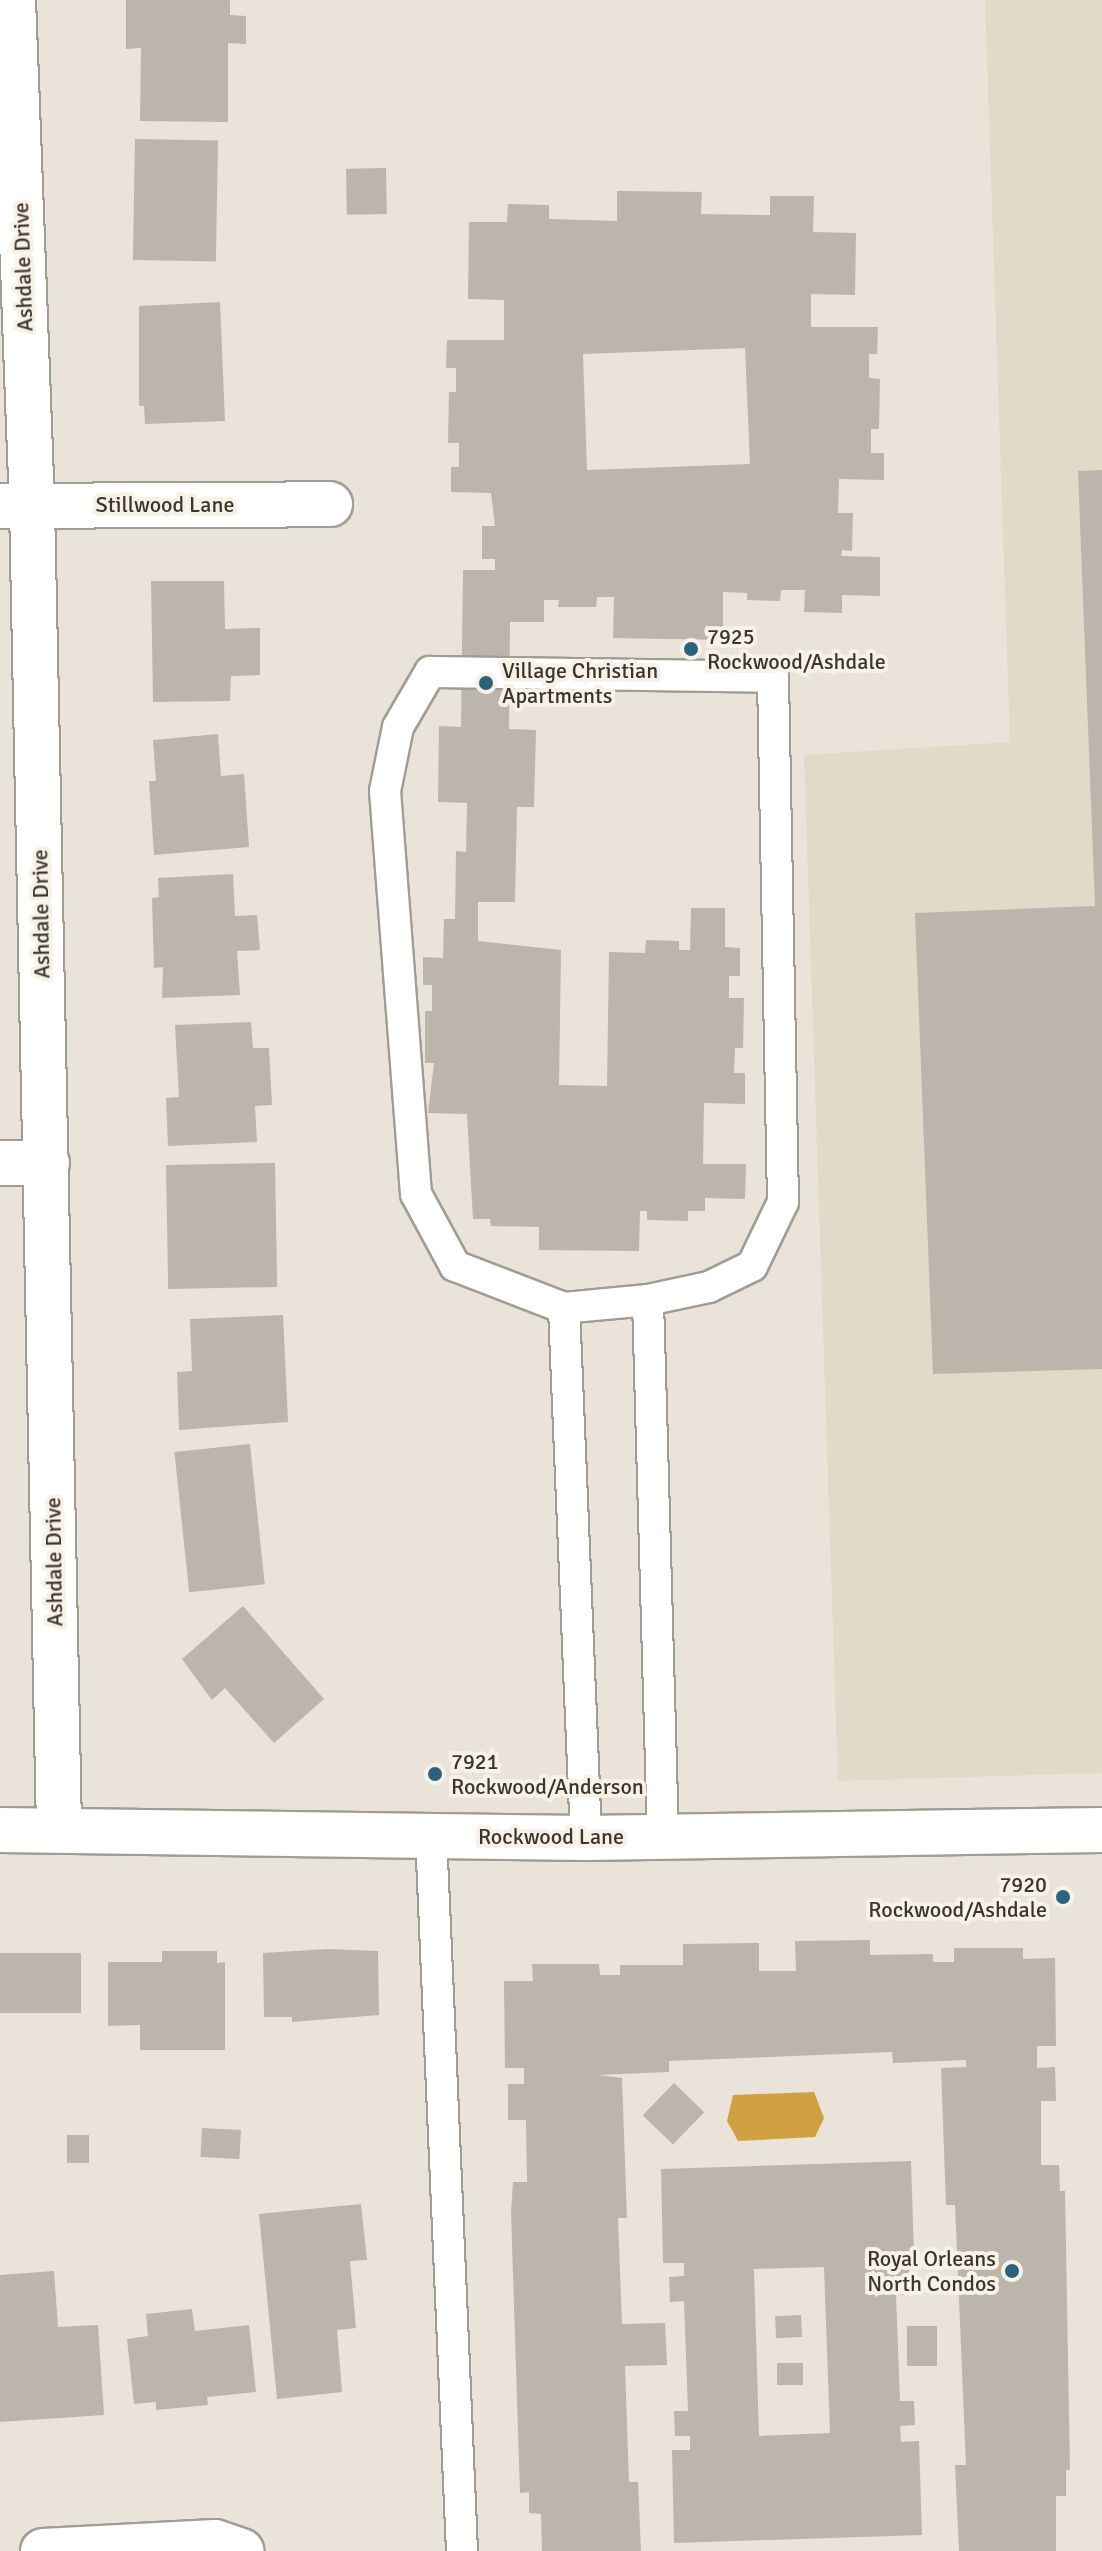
<!DOCTYPE html>
<style>
body{margin:0}
#map{position:relative;width:1102px;height:2551px;overflow:hidden;background:#e9e3d9;font-family:Signika,sans-serif}
div>[style]{position:absolute}
.built>*{inset:0;background:#e2d9c8}
.water>*{inset:0;background:#d1a141}
.building>*{inset:0;background:#bbb5ac;transform-origin:0 0}
.roads{filter:drop-shadow(2px 0 #a29d93) drop-shadow(-2px 0 #a29d93) drop-shadow(0 2px #a29d93) drop-shadow(0 -2px #a29d93)}
.lane>*{height:30px;margin:-15px;padding:0 15px;transform-origin:15px;border-radius:15px;background:#fff}
.street>*{height:44px;margin:-22px;padding:0 22px;transform-origin:22px;border-radius:22px;background:#fff}
.secondary>*{height:44px;margin:-22px;padding:0 22px;transform-origin:22px;border-radius:22px;background:#fff}
.dots>*{width:22px;height:22px;translate:-50% -50%;box-sizing:border-box;border:4px solid #f7f1e6;border-radius:50%}
span{translate:-50% -50%;white-space:nowrap;text-align:center;line-height:1.15;-webkit-text-stroke:8px #f7f1e6;paint-order:stroke}
.street-label{font-size:22px;color:#393632}
.poi-label{font-size:22px;color:#393632}
.left{translate:0 -50%;text-align:left}
.right{translate:-100% -50%;text-align:right}
</style>
<div id="map">
<div class="built">
<i style="clip-path:polygon(985px 0,1102px 0,1102px 1773px,838px 1781px,804px 755px,1010px 742px)"></i>
</div>
<div class="water">
<i style="clip-path:polygon(814px 2092px,824px 2118px,815px 2137px,738px 2141px,727px 2121px,733px 2095px)"></i>
</div>
<div class="building">
<i style="clip-path:polygon(126px 0,230px 0,230px 15px,246px 16px,246px 44px,228px 43px,228px 122px,140px 121px,141px 48px,126px 49px)"></i>
<i style="left:135px;top:139px;width:83px;height:121px;rotate:1deg"></i>
<i style="left:386px;top:168px;width:46px;height:40px;rotate:89deg"></i>
<i style="clip-path:polygon(evenodd,617px 191px,702px 192px,701px 214px,770px 215px,770px 196px,814px 196px,813px 232px,856px 233px,855px 295px,811px 294px,811px 327px,878px 327px,877px 354px,869px 354px,869px 378px,880px 379px,879px 429px,871px 429px,871px 453px,884px 453px,884px 480px,839px 479px,838px 513px,853px 513px,852px 551px,842px 550px,841px 556px,880px 557px,880px 596px,842px 595px,842px 613px,804px 612px,805px 590px,781px 590px,780px 601px,747px 600px,747px 593px,723px 592px,723px 640px,613px 638px,614px 597px,597px 597px,596px 607px,558px 607px,559px 600px,544px 600px,544px 622px,510px 622px,509px 729px,536px 730px,534px 807px,517px 807px,515px 902px,478px 902px,478px 941px,561px 950px,559px 1085px,607px 1086px,609px 952px,645px 953px,646px 940px,679px 941px,679px 950px,690px 950px,691px 908px,725px 908px,725px 947px,740px 948px,740px 976px,729px 976px,729px 998px,744px 998px,743px 1048px,735px 1048px,734px 1073px,745px 1073px,745px 1104px,704px 1103px,703px 1164px,746px 1164px,745px 1199px,705px 1198px,705px 1211px,688px 1211px,688px 1221px,647px 1220px,647px 1211px,640px 1211px,639px 1251px,539px 1250px,539px 1227px,491px 1226px,490px 1219px,473px 1219px,467px 1114px,428px 1113px,434px 1063px,425px 1063px,425px 1011px,432px 1011px,432px 985px,423px 985px,423px 957px,443px 958px,444px 919px,455px 919px,456px 851px,466px 852px,467px 803px,438px 802px,439px 726px,461px 727px,463px 570px,495px 570px,495px 559px,482px 559px,482px 526px,495px 526px,491px 493px,451px 492px,451px 467px,459px 467px,459px 443px,448px 443px,449px 392px,456px 392px,456px 368px,446px 368px,447px 340px,504px 340px,504px 300px,468px 299px,469px 222px,507px 222px,508px 204px,549px 205px,549px 219px,617px 221px,617px 191px,745px 348px,750px 464px,587px 470px,583px 354px,745px 348px)"></i>
<i style="clip-path:polygon(220px 302px,225px 421px,145px 424px,144px 406px,139px 406px,139px 306px)"></i>
<i style="clip-path:polygon(1102px 470px,1102px 1369px,933px 1374px,915px 913px,1095px 906px,1078px 471px)"></i>
<i style="clip-path:polygon(151px 581px,224px 581px,225px 629px,260px 628px,260px 675px,231px 676px,230px 701px,153px 702px)"></i>
<i style="clip-path:polygon(218px 734px,221px 776px,244px 774px,249px 847px,154px 855px,149px 781px,156px 781px,153px 740px)"></i>
<i style="clip-path:polygon(233px 874px,235px 916px,257px 915px,260px 950px,237px 951px,240px 995px,162px 998px,163px 967px,154px 968px,152px 898px,159px 897px,158px 878px)"></i>
<i style="clip-path:polygon(251px 1022px,253px 1048px,269px 1048px,272px 1105px,255px 1106px,257px 1142px,168px 1146px,166px 1098px,179px 1097px,175px 1025px)"></i>
<i style="left:275px;top:1163px;width:124px;height:109px;rotate:89deg"></i>
<i style="clip-path:polygon(283px 1315px,288px 1422px,179px 1430px,177px 1372px,192px 1371px,190px 1319px)"></i>
<i style="left:250px;top:1444px;width:141px;height:76px;rotate:84deg"></i>
<i style="clip-path:polygon(243px 1606px,324px 1699px,274px 1743px,225px 1688px,212px 1700px,182px 1659px)"></i>
<i style="clip-path:polygon(870px 1940px,870px 1955px,933px 1954px,933px 1962px,954px 1962px,954px 1948px,1023px 1948px,1023px 1959px,1055px 1958px,1056px 2046px,1037px 2046px,1037px 2068px,1055px 2067px,1056px 2101px,1041px 2101px,1041px 2165px,1059px 2165px,1060px 2191px,1065px 2191px,1070px 2470px,1066px 2470px,1066px 2496px,1056px 2496px,1056px 2551px,959px 2551px,955px 2465px,966px 2465px,955px 2205px,946px 2205px,941px 2068px,966px 2067px,966px 2060px,893px 2063px,892px 2052px,669px 2061px,669px 2072px,597px 2075px,622px 2078px,627px 2218px,618px 2218px,622px 2324px,665px 2323px,667px 2365px,625px 2366px,629px 2482px,638px 2482px,641px 2551px,542px 2551px,541px 2514px,529px 2513px,529px 2492px,520px 2493px,511px 2212px,513px 2182px,527px 2182px,526px 2120px,508px 2120px,508px 2084px,524px 2084px,524px 2068px,505px 2068px,504px 1981px,533px 1981px,532px 1964px,599px 1964px,600px 1975px,620px 1975px,620px 1965px,683px 1965px,683px 1944px,759px 1943px,759px 1971px,796px 1971px,795px 1941px)"></i>
<i style="clip-path:polygon(328px 1949px,378px 1951px,379px 2015px,292px 2022px,292px 2017px,264px 2017px,263px 1953px)"></i>
<i style="clip-path:polygon(162px 1951px,217px 1951px,217px 1963px,225px 1962px,225px 2050px,140px 2050px,140px 2025px,108px 2026px,108px 1962px,162px 1962px)"></i>
<i style="left:0;top:1953px;width:81px;height:60px"></i>
<i style="left:674px;top:2083px;width:42px;height:45px;rotate:44deg"></i>
<i style="left:202px;top:2128px;width:39px;height:29px;rotate:3deg"></i>
<i style="left:67px;top:2135px;width:22px;height:28px"></i>
<i style="clip-path:polygon(evenodd,911px 2161px,914px 2255px,895px 2255px,895px 2268px,909px 2267px,910px 2294px,896px 2295px,900px 2401px,914px 2401px,915px 2425px,900px 2426px,901px 2442px,919px 2441px,922px 2535px,674px 2543px,672px 2450px,690px 2450px,690px 2436px,675px 2436px,674px 2411px,688px 2411px,684px 2301px,670px 2302px,669px 2277px,684px 2276px,684px 2263px,663px 2263px,661px 2169px,911px 2161px,824px 2267px,830px 2433px,759px 2436px,754px 2269px,824px 2267px)"></i>
<i style="clip-path:polygon(361px 2204px,367px 2260px,350px 2261px,356px 2328px,337px 2330px,342px 2392px,277px 2399px,259px 2214px)"></i>
<i style="clip-path:polygon(54px 2271px,58px 2327px,98px 2325px,104px 2415px,0 2422px,0 2275px)"></i>
<i style="clip-path:polygon(192px 2309px,195px 2331px,249px 2325px,256px 2392px,207px 2397px,208px 2405px,156px 2410px,156px 2402px,134px 2404px,127px 2339px,148px 2336px,146px 2314px)"></i>
<i style="left:801px;top:2315px;width:22px;height:26px;rotate:87deg"></i>
<i style="left:907px;top:2326px;width:30px;height:40px"></i>
<i style="left:777px;top:2363px;width:26px;height:22px"></i>
</div>
<div class="roads">
<div class="lane">
<i style="left:430px;top:672px;width:343px;rotate:0.8deg"></i>
<i style="left:773px;top:677px;width:525px;rotate:88.91deg"></i>
<i style="left:783px;top:1202px;width:71px;rotate:115.8deg"></i>
<i style="left:752px;top:1266px;width:48px;rotate:154deg"></i>
<i style="left:709px;top:1287px;width:62px;rotate:168deg"></i>
<i style="left:648px;top:1300px;width:84px;rotate:174.6deg"></i>
<i style="left:564px;top:1308px;width:117px;rotate:-158.9deg"></i>
<i style="left:455px;top:1266px;width:82px;rotate:-118.4deg"></i>
<i style="left:416px;top:1194px;width:404px;rotate:-94.4deg"></i>
<i style="left:385px;top:791px;width:65px;rotate:-78.5deg"></i>
<i style="left:398px;top:727px;width:64px;rotate:-59.8deg"></i>
<i style="left:648px;top:1300px;width:537px;rotate:88.4deg"></i>
<i style="left:564px;top:1308px;width:530px;rotate:87.62deg"></i>
<i style="left:431px;top:1835px;width:717px;rotate:87.52deg"></i>
</div>
<div class="street">
<i style="left:13px;top:0;width:506px;rotate:87.85deg"></i>
<i style="left:32px;top:506px;width:1323px;rotate:88.83deg"></i>
<i style="left:0;top:506px;width:330px;rotate:-0.3deg"></i>
<i style="left:0;top:1163px;width:47px"></i>
<i style="left:43px;top:2551px;width:172px;rotate:-3deg"></i>
<i style="left:215px;top:2542px;width:28px;rotate:19deg"></i>
</div>
<div class="secondary">
<i style="left:0;top:1830px;width:586px;rotate:0.78deg"></i>
<i style="left:586px;top:1838px;width:516px;rotate:-0.89deg"></i>
</div>
</div>
<div class="dots">
<i style="left:691px;top:649px;background:#2b637d"></i>
<i style="left:486px;top:683px;background:#2b637d"></i>
<i style="left:435px;top:1774px;background:#2b637d"></i>
<i style="left:1063px;top:1897px;background:#2b637d"></i>
<i style="left:1012px;top:2271px;background:#2b637d"></i>
</div>
<div class="street-label">
<span style="left:23px;top:267px;rotate:-92deg">Ashdale Drive</span>
<span style="left:165px;top:505px">Stillwood Lane</span>
<span style="left:41px;top:914px;rotate:-91deg">Ashdale Drive</span>
<span style="left:54px;top:1562px;rotate:-91deg">Ashdale Drive</span>
<span style="left:551px;top:1837px">Rockwood Lane</span>
</div>
<div class="poi-label">
<span class="left" style="left:707px;top:649px">7925<br>Rockwood/Ashdale</span>
<span class="left" style="left:502px;top:683px">Village Christian<br>Apartments</span>
<span class="left" style="left:451px;top:1774px">7921<br>Rockwood/Anderson</span>
<span class="right" style="left:1047px;top:1897px">7920<br>Rockwood/Ashdale</span>
<span class="right" style="left:996px;top:2271px">Royal Orleans<br>North Condos</span>
</div>
</div>
